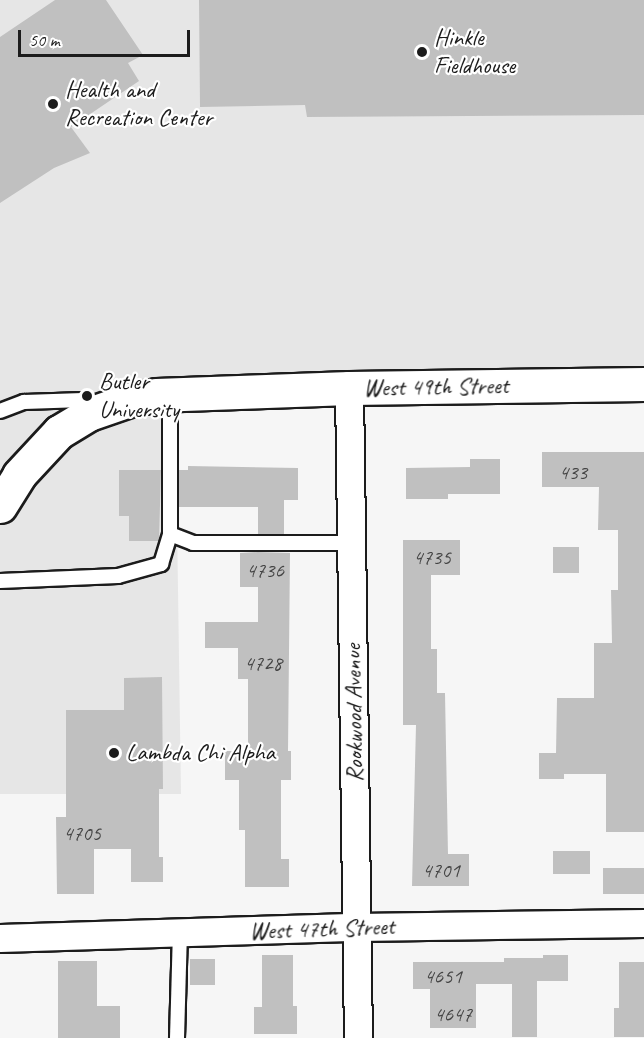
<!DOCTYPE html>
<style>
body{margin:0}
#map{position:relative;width:644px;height:1038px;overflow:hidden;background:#f6f6f6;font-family:Caveat,sans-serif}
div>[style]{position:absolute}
.built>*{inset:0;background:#e6e6e6}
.building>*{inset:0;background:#c0c0c0;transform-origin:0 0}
.roads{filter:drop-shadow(2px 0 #1c1c1c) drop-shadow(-2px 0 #1c1c1c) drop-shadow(0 2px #1c1c1c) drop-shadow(0 -2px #1c1c1c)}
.lane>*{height:14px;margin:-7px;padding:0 7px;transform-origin:7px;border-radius:7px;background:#fff}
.street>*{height:27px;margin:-13.5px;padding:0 13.5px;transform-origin:13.5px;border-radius:13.5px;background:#fff}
.secondary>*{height:33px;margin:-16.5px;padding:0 16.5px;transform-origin:16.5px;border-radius:16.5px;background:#fff}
.dots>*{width:16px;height:16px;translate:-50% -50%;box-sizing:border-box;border:3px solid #fff;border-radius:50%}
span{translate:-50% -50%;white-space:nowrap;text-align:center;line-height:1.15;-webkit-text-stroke:4.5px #fff;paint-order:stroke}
.number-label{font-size:21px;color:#454545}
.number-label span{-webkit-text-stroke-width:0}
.poi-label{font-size:24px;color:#1c1c1c}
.left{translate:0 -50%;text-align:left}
.street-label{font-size:24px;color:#1c1c1c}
.scale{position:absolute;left:18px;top:30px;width:172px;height:27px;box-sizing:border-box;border:3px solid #1c1c1c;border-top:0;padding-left:8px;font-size:18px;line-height:21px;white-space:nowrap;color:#1c1c1c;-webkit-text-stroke:4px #fff;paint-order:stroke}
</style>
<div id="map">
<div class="built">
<i style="clip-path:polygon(0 0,644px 0,644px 376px,175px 384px,181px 794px,0 794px)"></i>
</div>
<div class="building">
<i style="clip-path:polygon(55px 0,106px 0,143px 55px,128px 63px,139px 81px,71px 127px,90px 153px,54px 168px,0 203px,0 37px)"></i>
<i style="clip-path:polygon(199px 0,644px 0,644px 115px,307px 117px,305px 105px,200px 107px)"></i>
<i style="clip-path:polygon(542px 452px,644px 452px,644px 832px,606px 832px,606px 774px,564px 774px,564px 779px,539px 779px,539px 753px,556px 753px,557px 698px,594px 698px,594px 643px,612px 643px,611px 590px,618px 590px,618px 530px,598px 530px,599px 487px,542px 487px)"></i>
<i style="clip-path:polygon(470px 459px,500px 459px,500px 494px,448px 494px,448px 499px,406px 499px,406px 468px,470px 467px)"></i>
<i style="clip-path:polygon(188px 466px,298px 468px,298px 500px,284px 500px,284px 534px,258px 534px,258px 507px,179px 507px,179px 470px,188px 470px)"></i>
<i style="clip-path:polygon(119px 470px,161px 470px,159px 541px,129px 541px,129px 516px,119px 516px)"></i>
<i style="clip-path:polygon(403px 540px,460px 540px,460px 575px,431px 575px,431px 649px,437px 649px,437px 693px,445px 693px,448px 854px,469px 854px,469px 886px,412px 886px,416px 725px,403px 725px)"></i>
<i style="left:553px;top:547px;width:26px;height:26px"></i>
<i style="clip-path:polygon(258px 552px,290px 553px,288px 751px,291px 751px,291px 780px,281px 780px,281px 859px,289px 859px,289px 887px,245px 887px,245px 830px,239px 830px,239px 780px,225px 780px,225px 751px,248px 751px,248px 679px,238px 679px,238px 648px,205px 648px,205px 622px,258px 622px,258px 587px,240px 587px,240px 553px)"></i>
<i style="clip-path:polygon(162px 677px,163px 789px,159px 789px,159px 857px,163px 857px,163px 882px,131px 882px,131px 849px,94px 849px,94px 894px,57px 894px,56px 817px,66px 817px,66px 710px,124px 710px,124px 678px)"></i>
<i style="left:553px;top:851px;width:37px;height:23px"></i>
<i style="left:603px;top:868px;width:41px;height:26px"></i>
<i style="clip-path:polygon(262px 955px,293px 955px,293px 1006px,297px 1006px,297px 1034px,254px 1034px,254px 1007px,262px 1007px)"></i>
<i style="clip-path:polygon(543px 955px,568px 955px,568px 981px,537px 981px,537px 1037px,512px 1037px,512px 984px,476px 984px,476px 1028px,430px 1028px,430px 989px,413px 989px,413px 962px,504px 962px,504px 958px,543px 958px)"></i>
<i style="left:190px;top:959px;width:25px;height:26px"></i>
<i style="clip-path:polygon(58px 961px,97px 961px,97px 1006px,120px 1006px,120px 1038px,58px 1038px)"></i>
<i style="clip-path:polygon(619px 962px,644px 962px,644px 1037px,614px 1037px,614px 1008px,619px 1008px)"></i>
</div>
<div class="roads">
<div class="lane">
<i style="left:0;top:411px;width:26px;rotate:-21deg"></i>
<i style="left:24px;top:402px;width:59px;rotate:-1.9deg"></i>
<i style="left:170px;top:534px;width:25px;rotate:21deg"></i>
<i style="left:193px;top:543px;width:159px"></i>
<i style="left:0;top:581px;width:118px;rotate:-2.4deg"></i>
<i style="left:118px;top:576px;width:45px;rotate:-15.6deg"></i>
<i style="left:161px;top:564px;width:31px;rotate:-73deg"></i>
<i style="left:170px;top:534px;width:139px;rotate:-90deg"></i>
<i style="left:177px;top:1038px;width:105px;rotate:-88.4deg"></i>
</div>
<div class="street">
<i style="left:349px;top:388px;width:650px;rotate:89.21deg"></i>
<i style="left:0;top:938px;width:357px;rotate:-1.8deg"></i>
<i style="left:357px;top:927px;width:287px;rotate:-0.8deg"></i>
</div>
<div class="secondary">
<i style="left:0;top:506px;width:36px;rotate:-58deg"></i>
<i style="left:19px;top:475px;width:59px;rotate:-47.1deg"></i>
<i style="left:59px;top:432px;width:35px;rotate:-31deg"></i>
<i style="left:89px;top:414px;width:46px;rotate:-19.2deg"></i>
<i style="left:132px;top:399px;width:24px;rotate:-9deg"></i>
<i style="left:156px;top:395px;width:193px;rotate:-2.1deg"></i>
<i style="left:349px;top:388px;width:295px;rotate:-0.8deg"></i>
</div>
</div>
<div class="dots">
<i style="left:422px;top:52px;background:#1c1c1c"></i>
<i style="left:53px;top:104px;background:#1c1c1c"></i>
<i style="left:87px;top:396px;background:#1c1c1c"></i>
<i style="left:114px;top:753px;background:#1c1c1c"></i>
</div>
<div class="number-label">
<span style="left:573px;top:472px">433</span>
<span style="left:432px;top:557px">4735</span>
<span style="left:265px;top:570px">4736</span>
<span style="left:263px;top:663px">4728</span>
<span style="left:82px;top:833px">4705</span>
<span style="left:441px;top:870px">4701</span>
<span style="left:443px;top:976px">4651</span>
<span style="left:453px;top:1014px">4647</span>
</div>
<div class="poi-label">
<span class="left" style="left:434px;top:52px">Hinkle<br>Fieldhouse</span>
<span class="left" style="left:65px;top:104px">Health and<br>Recreation Center</span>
<span class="left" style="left:99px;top:396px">Butler<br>University</span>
<span class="left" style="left:126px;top:753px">Lambda Chi Alpha</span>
</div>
<div class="street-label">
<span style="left:436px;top:387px;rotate:-1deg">West 49th Street</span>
<span style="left:354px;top:713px;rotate:-91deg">Rookwood Avenue</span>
<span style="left:322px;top:929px;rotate:-2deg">West 47th Street</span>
</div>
<div class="scale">50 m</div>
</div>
